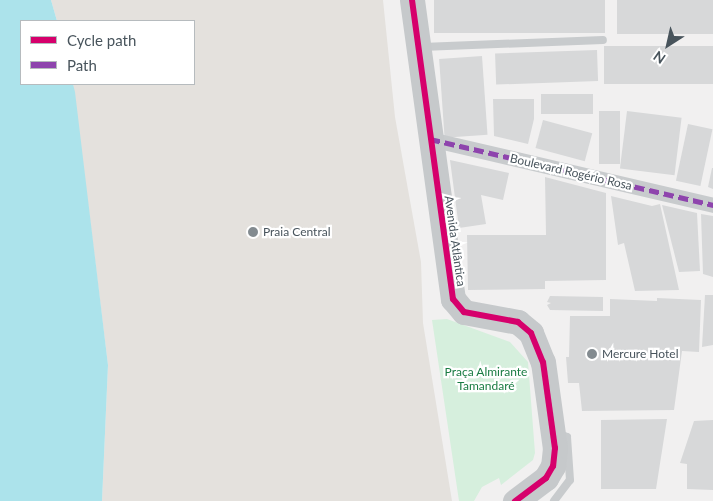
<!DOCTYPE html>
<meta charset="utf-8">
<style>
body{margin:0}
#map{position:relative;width:713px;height:501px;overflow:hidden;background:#f1f0f0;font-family:Lato,sans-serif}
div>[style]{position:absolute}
.green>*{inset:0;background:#d6efdd}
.sand>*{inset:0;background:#e4e1dd}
.water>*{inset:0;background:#ace3eb}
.building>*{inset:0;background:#d7d8d9;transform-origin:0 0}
.lane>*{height:8px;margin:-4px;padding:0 4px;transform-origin:4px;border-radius:4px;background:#c8cbcd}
.street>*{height:15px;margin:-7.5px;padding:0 7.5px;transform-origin:7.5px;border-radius:7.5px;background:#c8cbcd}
.primary>*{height:25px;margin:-12.5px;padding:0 12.5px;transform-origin:12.5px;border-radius:12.5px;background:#c6c9cb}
.quiet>*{height:5px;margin-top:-2.5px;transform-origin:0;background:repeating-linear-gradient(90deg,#8e44ad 0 10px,transparent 0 15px)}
.cycleway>*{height:6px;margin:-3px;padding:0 3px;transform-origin:3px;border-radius:3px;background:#d6006c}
.dots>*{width:14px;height:14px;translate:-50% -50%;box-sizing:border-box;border:2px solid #fff;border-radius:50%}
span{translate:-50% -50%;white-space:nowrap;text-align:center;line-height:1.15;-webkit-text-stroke:4.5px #fff;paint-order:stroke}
.street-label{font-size:12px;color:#48545c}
.poi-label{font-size:12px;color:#48545c}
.left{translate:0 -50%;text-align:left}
.park-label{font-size:12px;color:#1a7c43}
.legend{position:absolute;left:20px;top:20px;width:175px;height:65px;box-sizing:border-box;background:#fff;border:1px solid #b6bbbe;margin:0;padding:6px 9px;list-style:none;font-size:15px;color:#48545c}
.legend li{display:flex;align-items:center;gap:10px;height:25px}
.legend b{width:25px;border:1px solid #b6bbbe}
.north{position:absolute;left:643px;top:20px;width:50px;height:50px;-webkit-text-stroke:4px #fff;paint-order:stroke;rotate:215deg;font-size:14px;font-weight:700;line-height:20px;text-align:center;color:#48545c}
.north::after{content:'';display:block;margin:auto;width:18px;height:22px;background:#48545c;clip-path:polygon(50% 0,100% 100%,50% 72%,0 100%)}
</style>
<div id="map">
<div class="green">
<i style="clip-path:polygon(447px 319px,510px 342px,528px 362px,535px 453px,533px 460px,501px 485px,499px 478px,482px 487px,474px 501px,459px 501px,432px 320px)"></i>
</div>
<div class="sand">
<i style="clip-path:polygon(51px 0,383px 0,395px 117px,421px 262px,423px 323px,452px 501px,102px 501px,108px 365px,73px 84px,194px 84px,194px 21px,57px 21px)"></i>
</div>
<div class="water">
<i style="clip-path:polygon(0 0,51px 0,57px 21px,21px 21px,21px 84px,73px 84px,75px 92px,108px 365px,102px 501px,0 501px)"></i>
</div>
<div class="building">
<i style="left:434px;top:0;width:171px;height:33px"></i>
<i style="left:617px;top:0;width:96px;height:34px"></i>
<i style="left:713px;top:46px;width:38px;height:109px;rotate:90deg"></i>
<i style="left:597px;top:50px;width:31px;height:102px;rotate:88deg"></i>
<i style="left:482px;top:56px;width:79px;height:43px;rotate:86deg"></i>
<i style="left:593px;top:94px;width:20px;height:52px;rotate:90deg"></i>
<i style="clip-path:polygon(493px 99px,534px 99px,534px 119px,528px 144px,494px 136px)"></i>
<i style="left:599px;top:111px;width:21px;height:53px"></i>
<i style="left:627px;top:111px;width:55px;height:58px;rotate:7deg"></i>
<i style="left:543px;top:120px;width:51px;height:29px;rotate:15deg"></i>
<i style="left:688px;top:124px;width:25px;height:58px;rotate:12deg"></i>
<i style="clip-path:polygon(450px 160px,509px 173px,503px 200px,481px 195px,486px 224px,459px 228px)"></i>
<i style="clip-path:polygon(712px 168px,713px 168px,713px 189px,708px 187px)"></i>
<i style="clip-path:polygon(545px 177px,606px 193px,606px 280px,545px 281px,545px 289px,468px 290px,467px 235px,546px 235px)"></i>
<i style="clip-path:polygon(611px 196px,652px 206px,660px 204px,679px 290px,635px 291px,624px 243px,618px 245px)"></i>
<i style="clip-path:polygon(662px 205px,697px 213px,700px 271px,679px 272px)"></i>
<i style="clip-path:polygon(701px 214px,713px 216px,713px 277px,703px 274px)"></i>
<i style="clip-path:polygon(705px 295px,713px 295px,713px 345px,702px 347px)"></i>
<i style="clip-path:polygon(550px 296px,603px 297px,603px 311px,550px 310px,547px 305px,551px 303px,547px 302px)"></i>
<i style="clip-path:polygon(657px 298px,701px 300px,699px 352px,682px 351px,674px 410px,582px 411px,579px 383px,568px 383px,566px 357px,569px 357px,570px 316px,610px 316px,610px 299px,657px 301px)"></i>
<i style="clip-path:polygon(667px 419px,656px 489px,601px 489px,601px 420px)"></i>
<i style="clip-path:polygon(713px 420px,713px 490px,687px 489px,687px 464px,680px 463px,694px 421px)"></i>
</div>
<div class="lane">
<i style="left:422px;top:47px;width:181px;rotate:-2.2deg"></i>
<i style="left:554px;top:501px;width:26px;rotate:-53deg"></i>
<i style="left:570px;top:480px;width:43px;rotate:-94deg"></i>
<i style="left:567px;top:437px;width:11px;rotate:-158deg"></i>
</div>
<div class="street">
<i style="left:430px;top:139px;width:291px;rotate:13.1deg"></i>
</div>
<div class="primary">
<i style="left:412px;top:0;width:302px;rotate:82.2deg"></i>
<i style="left:453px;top:299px;width:17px;rotate:50deg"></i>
<i style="left:464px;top:312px;width:55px;rotate:10.5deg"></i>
<i style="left:518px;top:322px;width:17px;rotate:40deg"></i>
<i style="left:531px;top:333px;width:31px;rotate:68deg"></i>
<i style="left:543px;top:362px;width:87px;rotate:82.1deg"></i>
<i style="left:555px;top:448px;width:18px;rotate:96deg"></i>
<i style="left:553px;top:466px;width:14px;rotate:120deg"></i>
<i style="left:546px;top:478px;width:39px;rotate:143deg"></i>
</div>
<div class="quiet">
<i style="left:430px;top:139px;width:291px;rotate:13.1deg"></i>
</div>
<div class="cycleway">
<i style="left:412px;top:0;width:302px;rotate:82.2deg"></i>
<i style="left:453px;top:299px;width:17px;rotate:50deg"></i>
<i style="left:464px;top:312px;width:55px;rotate:10.5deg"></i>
<i style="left:518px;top:322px;width:17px;rotate:40deg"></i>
<i style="left:531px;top:333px;width:31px;rotate:68deg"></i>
<i style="left:543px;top:362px;width:87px;rotate:82.1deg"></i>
<i style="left:555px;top:448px;width:18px;rotate:96deg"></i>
<i style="left:553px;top:466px;width:14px;rotate:120deg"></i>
<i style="left:546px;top:478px;width:39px;rotate:143deg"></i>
</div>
<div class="dots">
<i style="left:253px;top:232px;background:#838b90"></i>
<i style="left:592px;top:354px;background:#838b90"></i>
</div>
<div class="street-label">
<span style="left:571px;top:172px;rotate:13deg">Boulevard Rogério Rosa</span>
<span style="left:455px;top:241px;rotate:82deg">Avenida Atlântica</span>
</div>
<div class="poi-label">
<span class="left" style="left:263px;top:232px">Praia Central</span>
<span class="left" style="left:602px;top:354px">Mercure Hotel</span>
</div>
<div class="park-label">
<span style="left:486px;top:379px">Praça Almirante<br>Tamandaré</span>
</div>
<ul class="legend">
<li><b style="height:6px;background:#d6006c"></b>Cycle path</li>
<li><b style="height:6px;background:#8e44ad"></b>Path</li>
</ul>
<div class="north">N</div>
</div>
